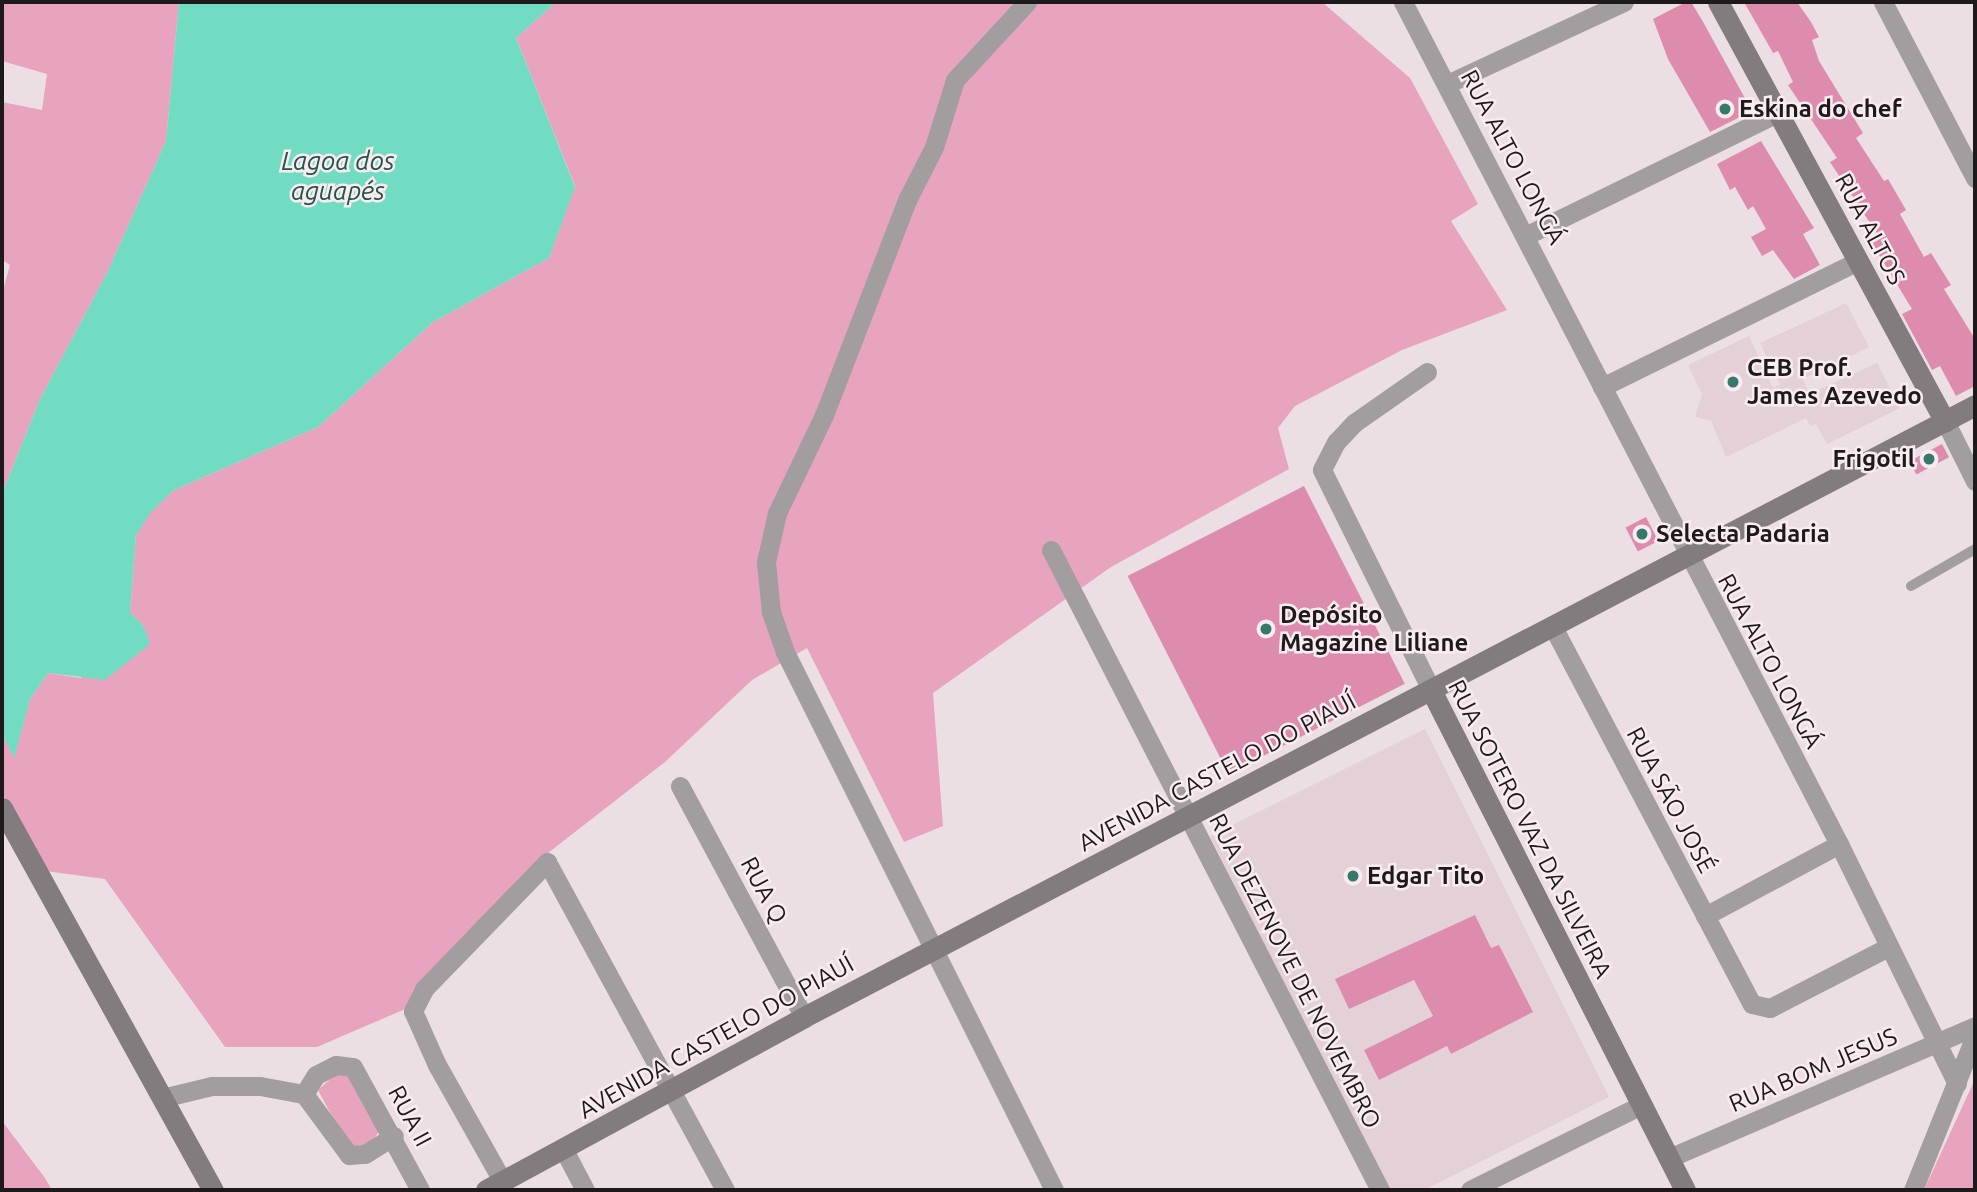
<!DOCTYPE html>
<meta charset="utf-8">
<style>
body{margin:0}
#map{position:relative;width:1977px;height:1192px;overflow:hidden;background:#ebdfe3;font-family:Ubuntu,sans-serif}
div>[style]{position:absolute}
.built>*{inset:0;background:#e4d1d7}
.green>*{inset:0;background:#e8a3be}
.water>*{inset:0;background:#71dcc2}
.building>*{inset:0;background:#de8cad;transform-origin:0 0}
.lane>*{height:10px;margin:-5px;padding:0 5px;transform-origin:5px;border-radius:5px;background:#a29d9f}
.street>*{height:19px;margin:-9.5px;padding:0 9.5px;transform-origin:9.5px;border-radius:9.5px;background:#a29d9f}
.secondary>*{height:21px;margin:-10.5px;padding:0 10.5px;transform-origin:10.5px;border-radius:10.5px;background:#837c7e}
.dots>*{width:19px;height:19px;translate:-50% -50%;box-sizing:border-box;border:4px solid #f8ecf0;border-radius:50%}
span{translate:-50% -50%;white-space:nowrap;text-align:center;line-height:1.15;-webkit-text-stroke:5px #f8ecf0;paint-order:stroke}
.poi-label{font-size:24px;color:#1e1a1b;font-weight:700}
.left{translate:0 -50%;text-align:left}
.right{translate:-100% -50%;text-align:right}
.street-label{font-size:24px;color:#1e1a1b}
.water-label{font-size:26px;color:#265449;font-style:italic}
.frame{position:absolute;inset:0;border:4px solid #1e1a1b;pointer-events:none}
</style>
<div id="map">
<div class="built">
<i style="clip-path:polygon(1846px 303px,1869px 347px,1803px 379px,1809px 394px,1877px 363px,1900px 408px,1827px 444px,1816px 424px,1810px 426px,1806px 418px,1726px 457px,1711px 421px,1695px 417px,1702px 394px,1688px 365px,1749px 336px,1773px 388px,1780px 385px,1760px 343px)"></i>
<i style="clip-path:polygon(1425px 729px,1609px 1097px,1424px 1190px,1387px 1190px,1210px 836px)"></i>
</div>
<div class="green">
<i style="clip-path:polygon(2px 2px,179px 2px,166px 141px,107px 273px,40px 399px,2px 494px,2px 294px,10px 265px,2px 260px,2px 102px,42px 110px,47px 74px,2px 61px)"></i>
<i style="clip-path:polygon(556px 2px,1322px 2px,1410px 78px,1478px 204px,1451px 221px,1507px 310px,1402px 350px,1295px 406px,1278px 428px,1289px 469px,1111px 567px,933px 693px,943px 826px,904px 842px,807px 648px,752px 680px,665px 762px,548px 853px,403px 1010px,317px 1047px,225px 1047px,105px 879px,38px 870px,2px 792px,2px 734px,14px 757px,30px 699px,48px 673px,81px 678px,144px 627px,130px 612px,136px 535px,150px 512px,174px 490px,318px 427px,433px 322px,549px 258px,575px 186px,516px 38px)"></i>
<i style="clip-path:polygon(336px 1074px,347px 1074px,379px 1131px,372px 1143px,349px 1148px,318px 1090px)"></i>
<i style="clip-path:polygon(1975px 1079px,1975px 1190px,1924px 1190px)"></i>
<i style="clip-path:polygon(2px 1121px,45px 1178px,52px 1190px,2px 1190px)"></i>
</div>
<div class="water">
<i style="clip-path:polygon(179px 2px,556px 2px,516px 38px,575px 187px,549px 258px,433px 322px,318px 427px,174px 490px,151px 512px,136px 535px,130px 612px,144px 627px,150px 644px,105px 680px,48px 673px,30px 699px,14px 758px,2px 734px,2px 494px,40px 399px,107px 273px,166px 141px)"></i>
</div>
<div class="building">
<i style="clip-path:polygon(1686px 2px,1691px 2px,1702px 20px,1752px 111px,1710px 132px,1668px 59px,1653px 19px)"></i>
<i style="clip-path:polygon(1744px 2px,1797px 2px,1811px 22px,1819px 37px,1812px 40px,1819px 61px,1863px 133px,1856px 138px,1884px 181px,1888px 179px,1906px 210px,1900px 214px,1924px 257px,1931px 253px,1951px 285px,1944px 289px,1975px 339px,1975px 386px,1956px 396px,1940px 366px,1932px 370px,1902px 314px,1912px 309px,1870px 240px,1878px 235px,1830px 162px,1837px 158px,1788px 85px,1793px 82px,1778px 51px,1773px 53px)"></i>
<i style="clip-path:polygon(1761px 141px,1814px 228px,1803px 234px,1820px 265px,1794px 279px,1773px 250px,1762px 256px,1751px 237px,1766px 229px,1753px 206px,1748px 210px,1735px 187px,1730px 190px,1717px 164px)"></i>
<i style="left:1942px;top:444px;width:15px;height:37px;rotate:62deg"></i>
<i style="left:1304px;top:486px;width:222px;height:198px;rotate:63deg"></i>
<i style="left:1646px;top:517px;width:27px;height:23px;rotate:63deg"></i>
<i style="clip-path:polygon(1475px 915px,1491px 948px,1499px 945px,1533px 1012px,1451px 1054px,1447px 1046px,1379px 1080px,1364px 1050px,1433px 1016px,1414px 980px,1349px 1009px,1335px 979px)"></i>
</div>
<div class="lane">
<i style="left:1911px;top:586px;width:74px;rotate:-30deg"></i>
</div>
<div class="street">
<i style="left:1027px;top:2px;width:106px;rotate:132.7deg"></i>
<i style="left:955px;top:80px;width:70px;rotate:107.4deg"></i>
<i style="left:934px;top:147px;width:59px;rotate:117deg"></i>
<i style="left:907px;top:200px;width:230px;rotate:111.1deg"></i>
<i style="left:824px;top:415px;width:109px;rotate:115.6deg"></i>
<i style="left:777px;top:513px;width:50px;rotate:102.7deg"></i>
<i style="left:766px;top:562px;width:50px;rotate:84.3deg"></i>
<i style="left:771px;top:612px;width:42px;rotate:70.7deg"></i>
<i style="left:785px;top:652px;width:602px;rotate:63.43deg"></i>
<i style="left:1403px;top:2px;width:948px;rotate:62.62deg"></i>
<i style="left:1839px;top:844px;width:267px;rotate:63.8deg"></i>
<i style="left:1883px;top:2px;width:199px;rotate:62.4deg"></i>
<i style="left:1447px;top:84px;width:195px;rotate:-24.9deg"></i>
<i style="left:1527px;top:235px;width:280px;rotate:-26deg"></i>
<i style="left:1427px;top:372px;width:89px;rotate:145.1deg"></i>
<i style="left:1354px;top:423px;width:26px;rotate:133deg"></i>
<i style="left:1336px;top:442px;width:31px;rotate:117deg"></i>
<i style="left:1322px;top:470px;width:246px;rotate:63.6deg"></i>
<i style="left:1602px;top:387px;width:283px;rotate:-26.2deg"></i>
<i style="left:1945px;top:421px;width:67px;rotate:63.4deg"></i>
<i style="left:1051px;top:550px;width:720px;rotate:62.79deg"></i>
<i style="left:1553px;top:627px;width:426px;rotate:62.2deg"></i>
<i style="left:1752px;top:1004px;width:18px;rotate:13deg"></i>
<i style="left:1770px;top:1008px;width:133px;rotate:-27.3deg"></i>
<i style="left:680px;top:786px;width:262px;rotate:61.8deg"></i>
<i style="left:1705px;top:916px;width:152px;rotate:-28.2deg"></i>
<i style="left:304px;top:1094px;width:22px;rotate:-58deg"></i>
<i style="left:316px;top:1075px;width:22px;rotate:-27deg"></i>
<i style="left:336px;top:1065px;width:17px;rotate:7deg"></i>
<i style="left:353px;top:1067px;width:140px;rotate:61.4deg"></i>
<i style="left:304px;top:1094px;width:76px;rotate:53.6deg"></i>
<i style="left:349px;top:1155px;width:16px;rotate:-4deg"></i>
<i style="left:365px;top:1154px;width:34px;rotate:-32deg"></i>
<i style="left:162px;top:1098px;width:51px;rotate:-13.5deg"></i>
<i style="left:212px;top:1086px;width:48px"></i>
<i style="left:260px;top:1086px;width:45px;rotate:10.3deg"></i>
<i style="left:564px;top:1150px;width:45px;rotate:62.3deg"></i>
<i style="left:1669px;top:1158px;width:333px;rotate:-23.3deg"></i>
<i style="left:503px;top:1182px;width:134px;rotate:-119.4deg"></i>
<i style="left:437px;top:1065px;width:59px;rotate:-114deg"></i>
<i style="left:413px;top:1011px;width:25px;rotate:-63deg"></i>
<i style="left:424px;top:989px;width:177px;rotate:-45.9deg"></i>
<i style="left:547px;top:862px;width:373px;rotate:61.5deg"></i>
<i style="left:1470px;top:1190px;width:189px;rotate:-26.4deg"></i>
<i style="left:1913px;top:1190px;width:166px;rotate:-68.1deg"></i>
</div>
<div class="secondary">
<i style="left:1718px;top:2px;width:477px;rotate:61.6deg"></i>
<i style="left:1431px;top:690px;width:561px;rotate:63.07deg"></i>
<i style="left:2px;top:808px;width:436px;rotate:61.1deg"></i>
<i style="left:486px;top:1190px;width:362px;rotate:-28.5deg"></i>
<i style="left:804px;top:1017px;width:1321px;rotate:-27.59deg"></i>
</div>
<div class="dots">
<i style="left:1725px;top:109px;background:#367869"></i>
<i style="left:1733px;top:382px;background:#367869"></i>
<i style="left:1929px;top:459px;background:#367869"></i>
<i style="left:1642px;top:534px;background:#367869"></i>
<i style="left:1266px;top:629px;background:#367869"></i>
<i style="left:1353px;top:876px;background:#367869"></i>
</div>
<div class="poi-label">
<span class="left" style="left:1739px;top:109px">Eskina do chef</span>
<span class="left" style="left:1747px;top:382px">CEB Prof.<br>James Azevedo</span>
<span class="right" style="left:1915px;top:459px">Frigotil</span>
<span class="left" style="left:1656px;top:534px">Selecta Padaria</span>
<span class="left" style="left:1280px;top:629px">Depósito<br>Magazine Liliane</span>
<span class="left" style="left:1367px;top:876px">Edgar Tito</span>
</div>
<div class="street-label">
<span style="left:1513px;top:157px;rotate:62deg">RUA ALTO LONGÁ</span>
<span style="left:1870px;top:229px;rotate:62deg">RUA ALTOS</span>
<span style="left:1770px;top:661px;rotate:62deg">RUA ALTO LONGÁ</span>
<span style="left:1217px;top:772px;rotate:-28deg">AVENIDA CASTELO DO PIAUÍ</span>
<span style="left:1671px;top:800px;rotate:62deg">RUA SÃO JOSÉ</span>
<span style="left:1530px;top:829px;rotate:63deg">RUA SOTERO VAZ DA SILVEIRA</span>
<span style="left:764px;top:890px;rotate:62deg">RUA Q</span>
<span style="left:1295px;top:971px;rotate:63deg">RUA DEZENOVE DE NOVEMBRO</span>
<span style="left:716px;top:1037px;rotate:-29deg">AVENIDA CASTELO DO PIAUÍ</span>
<span style="left:1813px;top:1070px;rotate:-23deg">RUA BOM JESUS</span>
<span style="left:410px;top:1116px;rotate:62deg">RUA II</span>
</div>
<div class="water-label">
<span style="left:338px;top:176px">Lagoa dos<br>aguapés</span>
</div>
<div class="frame"></div>
</div>
